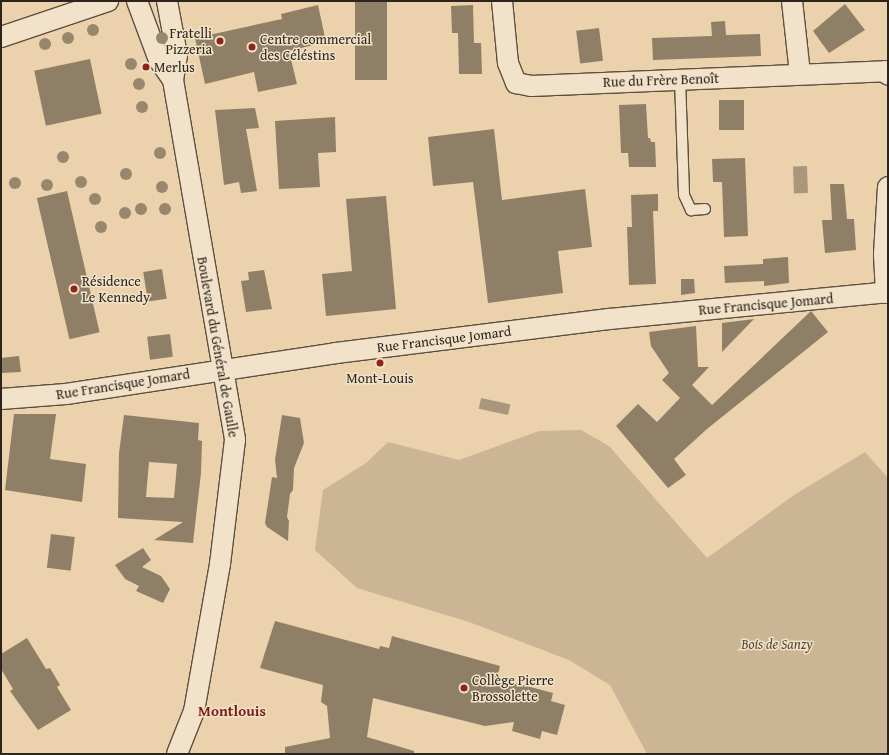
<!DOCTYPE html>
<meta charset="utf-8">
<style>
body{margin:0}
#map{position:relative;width:889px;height:755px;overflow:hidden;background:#ebd2ac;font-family:"Gentium Book Plus",serif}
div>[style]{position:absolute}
.green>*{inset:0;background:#cbb594}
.water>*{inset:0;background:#aa977b;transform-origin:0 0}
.building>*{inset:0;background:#907f67;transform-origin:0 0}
.roads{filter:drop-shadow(1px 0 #5c5040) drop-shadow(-1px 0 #5c5040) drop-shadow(0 1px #5c5040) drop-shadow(0 -1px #5c5040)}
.lane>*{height:10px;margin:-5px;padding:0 5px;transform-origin:5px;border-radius:5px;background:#f2e2c9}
.street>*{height:20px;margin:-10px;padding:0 10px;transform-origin:10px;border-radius:10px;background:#f2e2c9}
.trees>*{width:12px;height:12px;margin:-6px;border-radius:50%;background:#98876d}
.dots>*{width:11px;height:11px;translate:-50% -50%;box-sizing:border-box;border:2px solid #f2e2c9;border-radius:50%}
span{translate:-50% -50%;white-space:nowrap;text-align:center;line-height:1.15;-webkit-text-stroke:3px #f2e2c9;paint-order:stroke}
.poi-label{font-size:14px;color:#2d251c}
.right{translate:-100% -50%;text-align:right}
.left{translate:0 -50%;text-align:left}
.street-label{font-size:14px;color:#2d251c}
.park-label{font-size:14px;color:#54493a;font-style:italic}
.neighbourhood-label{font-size:15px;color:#7a1f14;font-weight:700}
.frame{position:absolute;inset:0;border:2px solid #2d251c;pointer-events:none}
</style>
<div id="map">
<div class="green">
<i style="clip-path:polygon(581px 430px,609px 446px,707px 558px,794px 495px,865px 452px,888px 478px,888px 754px,647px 754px,610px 685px,569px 660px,469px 622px,357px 588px,315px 550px,323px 490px,366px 463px,388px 442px,459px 460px,539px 431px)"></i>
</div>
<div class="water">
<i style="left:807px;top:166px;width:27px;height:14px;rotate:88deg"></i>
<i style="left:481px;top:398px;width:30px;height:11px;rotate:12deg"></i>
</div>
<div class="building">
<i style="left:355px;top:1px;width:32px;height:79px"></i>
<i style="clip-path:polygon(845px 4px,865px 30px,829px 53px,813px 31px)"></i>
<i style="clip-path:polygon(318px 5px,326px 42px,289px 51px,297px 84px,258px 92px,254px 72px,205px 84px,195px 38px,282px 19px,281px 14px)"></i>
<i style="clip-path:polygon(473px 5px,474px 43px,481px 43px,482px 74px,459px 74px,458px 33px,452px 33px,451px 6px)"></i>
<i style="clip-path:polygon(725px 21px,726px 35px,760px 34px,761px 56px,653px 60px,652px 38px,712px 36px,711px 22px)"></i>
<i style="left:599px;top:28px;width:33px;height:23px;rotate:83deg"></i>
<i style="left:90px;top:59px;width:56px;height:57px;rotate:78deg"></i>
<i style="left:744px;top:100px;width:30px;height:25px;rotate:90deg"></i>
<i style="clip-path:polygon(646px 104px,648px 138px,650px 138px,651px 142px,655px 142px,656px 167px,629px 167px,628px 153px,621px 153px,619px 105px)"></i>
<i style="clip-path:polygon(255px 108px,259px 128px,246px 129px,257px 191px,241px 193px,239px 182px,224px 185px,215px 110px)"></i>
<i style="clip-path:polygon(335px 117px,336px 152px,318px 153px,320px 187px,279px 189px,275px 121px)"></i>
<i style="clip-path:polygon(494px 129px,502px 200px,585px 189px,592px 247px,558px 251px,563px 293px,488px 303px,473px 182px,433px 186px,428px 137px)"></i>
<i style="clip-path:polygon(745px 158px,748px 236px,724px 237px,722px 182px,713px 182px,712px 159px)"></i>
<i style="clip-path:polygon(830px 184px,844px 184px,847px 219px,854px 219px,856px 250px,825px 253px,822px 220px,832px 220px)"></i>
<i style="left:67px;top:191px;width:145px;height:31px;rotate:77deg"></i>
<i style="clip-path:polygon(658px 194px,658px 211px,653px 211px,656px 284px,629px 285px,627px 227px,632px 227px,631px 195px)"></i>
<i style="clip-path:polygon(386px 196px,396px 309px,326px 316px,322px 274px,352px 271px,346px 199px)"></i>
<i style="clip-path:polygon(788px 257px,789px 283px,764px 286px,764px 281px,725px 283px,724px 266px,763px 264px,763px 259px)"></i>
<i style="left:162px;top:269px;width:30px;height:19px;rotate:81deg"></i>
<i style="clip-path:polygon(264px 270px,272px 309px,246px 312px,241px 281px,249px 280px,248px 272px)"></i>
<i style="clip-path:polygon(681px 279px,694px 279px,695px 293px,681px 295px)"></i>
<i style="clip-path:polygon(811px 311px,828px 332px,707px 429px,674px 459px,686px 475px,668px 488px,616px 426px,638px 404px,657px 422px,680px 398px,662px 380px,669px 373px,651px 346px,649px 332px,696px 326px,698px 367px,709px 367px,692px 385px,712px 405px)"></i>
<i style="clip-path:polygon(754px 319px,722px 352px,722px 323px)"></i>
<i style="left:170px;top:334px;width:23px;height:23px;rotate:83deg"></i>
<i style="clip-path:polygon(19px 356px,21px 372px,1px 373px,1px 358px)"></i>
<i style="clip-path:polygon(14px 414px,56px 414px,50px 459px,86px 464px,82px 502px,5px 490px)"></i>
<i style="clip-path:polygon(evenodd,124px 415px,199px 423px,198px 440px,202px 441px,201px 473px,193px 543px,154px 540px,183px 522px,118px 518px,119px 453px,124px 415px,149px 462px,177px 464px,174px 498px,146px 497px,149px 462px)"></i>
<i style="clip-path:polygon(282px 415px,300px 418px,304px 443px,294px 468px,293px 490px,290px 494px,287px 517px,289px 521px,288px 541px,267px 527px,265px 523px,272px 477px,277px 478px,275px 460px)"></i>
<i style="left:51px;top:534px;width:24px;height:34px;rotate:7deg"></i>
<i style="clip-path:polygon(143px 548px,151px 560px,142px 567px,161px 576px,170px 589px,163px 603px,136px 591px,139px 586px,125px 579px,115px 565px)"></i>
<i style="clip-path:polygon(275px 621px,379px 649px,380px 646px,389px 648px,392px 636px,500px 666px,497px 678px,553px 693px,551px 701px,565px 705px,557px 735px,542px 731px,540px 739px,512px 731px,514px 722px,485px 726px,373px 698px,367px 737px,414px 751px,414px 754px,285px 754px,285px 747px,330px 738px,327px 706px,321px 702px,323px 685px,260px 668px)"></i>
<i style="clip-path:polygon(27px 638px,46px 669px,50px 668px,60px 685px,57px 687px,71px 710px,38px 730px,10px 691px,13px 689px,1px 669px,1px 654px)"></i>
</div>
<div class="roads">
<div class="lane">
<i style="left:680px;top:79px;width:116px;rotate:88deg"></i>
<i style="left:684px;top:195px;width:17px;rotate:65deg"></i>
<i style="left:691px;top:210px;width:14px;rotate:-4deg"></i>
</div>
<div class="street">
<i style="left:137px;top:1px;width:63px;rotate:69.6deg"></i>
<i style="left:159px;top:60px;width:24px;rotate:55deg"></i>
<i style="left:167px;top:1px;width:55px;rotate:79.5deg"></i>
<i style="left:177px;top:55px;width:25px;rotate:99deg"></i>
<i style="left:173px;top:80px;width:365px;rotate:80.2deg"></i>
<i style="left:235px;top:440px;width:125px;rotate:96.9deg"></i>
<i style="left:220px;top:564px;width:149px;rotate:100deg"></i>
<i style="left:194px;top:711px;width:46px;rotate:111.6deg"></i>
<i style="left:502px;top:1px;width:62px;rotate:84.5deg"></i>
<i style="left:508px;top:63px;width:22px;rotate:68deg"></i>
<i style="left:516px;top:83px;width:15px;rotate:11deg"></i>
<i style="left:531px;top:86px;width:355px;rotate:-2.4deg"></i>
<i style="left:886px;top:71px;width:4px;rotate:63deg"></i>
<i style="left:792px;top:1px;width:73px;rotate:83.7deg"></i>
<i style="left:1px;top:37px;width:113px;rotate:-18.6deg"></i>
<i style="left:886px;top:293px;width:39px;rotate:-93deg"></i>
<i style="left:884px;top:254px;width:67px;rotate:-86.6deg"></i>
<i style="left:1px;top:399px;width:65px;rotate:-4.4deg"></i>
<i style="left:66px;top:394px;width:273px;rotate:-8.6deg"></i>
<i style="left:336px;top:353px;width:275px;rotate:-7.1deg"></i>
<i style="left:609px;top:319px;width:280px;rotate:-5.5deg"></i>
</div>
</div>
<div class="trees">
<i style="left:93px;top:30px"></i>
<i style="left:68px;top:38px"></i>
<i style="left:162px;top:38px"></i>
<i style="left:45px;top:44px"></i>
<i style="left:131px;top:64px"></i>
<i style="left:139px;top:84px"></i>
<i style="left:142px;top:107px"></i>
<i style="left:160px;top:153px"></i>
<i style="left:63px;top:157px"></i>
<i style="left:126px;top:174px"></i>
<i style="left:81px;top:182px"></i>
<i style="left:15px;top:183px"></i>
<i style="left:47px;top:185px"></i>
<i style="left:162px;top:187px"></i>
<i style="left:95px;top:199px"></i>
<i style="left:141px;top:209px"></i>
<i style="left:165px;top:209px"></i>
<i style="left:125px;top:213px"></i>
<i style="left:101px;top:227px"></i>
</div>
<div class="dots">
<i style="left:220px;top:41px;background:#8f2418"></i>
<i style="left:252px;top:47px;background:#8f2418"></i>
<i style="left:146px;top:67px;background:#8f2418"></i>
<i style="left:74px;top:289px;background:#8f2418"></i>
<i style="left:380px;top:363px;background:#8f2418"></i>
<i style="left:464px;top:688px;background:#8f2418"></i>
</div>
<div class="poi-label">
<span class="right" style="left:212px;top:41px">Fratelli<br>Pizzeria</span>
<span class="left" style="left:260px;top:47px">Centre commercial<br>des Céléstins</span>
<span class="left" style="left:154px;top:67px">Merlus</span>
<span class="left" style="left:82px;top:289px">Résidence<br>Le Kennedy</span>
<span style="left:380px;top:378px">Mont-Louis</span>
<span class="left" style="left:472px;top:688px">Collège Pierre<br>Brossolette</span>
</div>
<div class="street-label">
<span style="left:661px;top:80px;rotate:-2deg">Rue du Frère Benoît</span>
<span style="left:766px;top:304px;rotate:-5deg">Rue Francisque Jomard</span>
<span style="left:444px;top:339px;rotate:-7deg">Rue Francisque Jomard</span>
<span style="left:218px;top:347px;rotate:80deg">Boulevard du Général de Gaulle</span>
<span style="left:123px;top:384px;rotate:-9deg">Rue Francisque Jomard</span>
</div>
<div class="park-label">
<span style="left:777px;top:644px">Bois de Sanzy</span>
</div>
<div class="neighbourhood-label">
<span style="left:232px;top:711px">Montlouis</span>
</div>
<div class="frame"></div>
</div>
